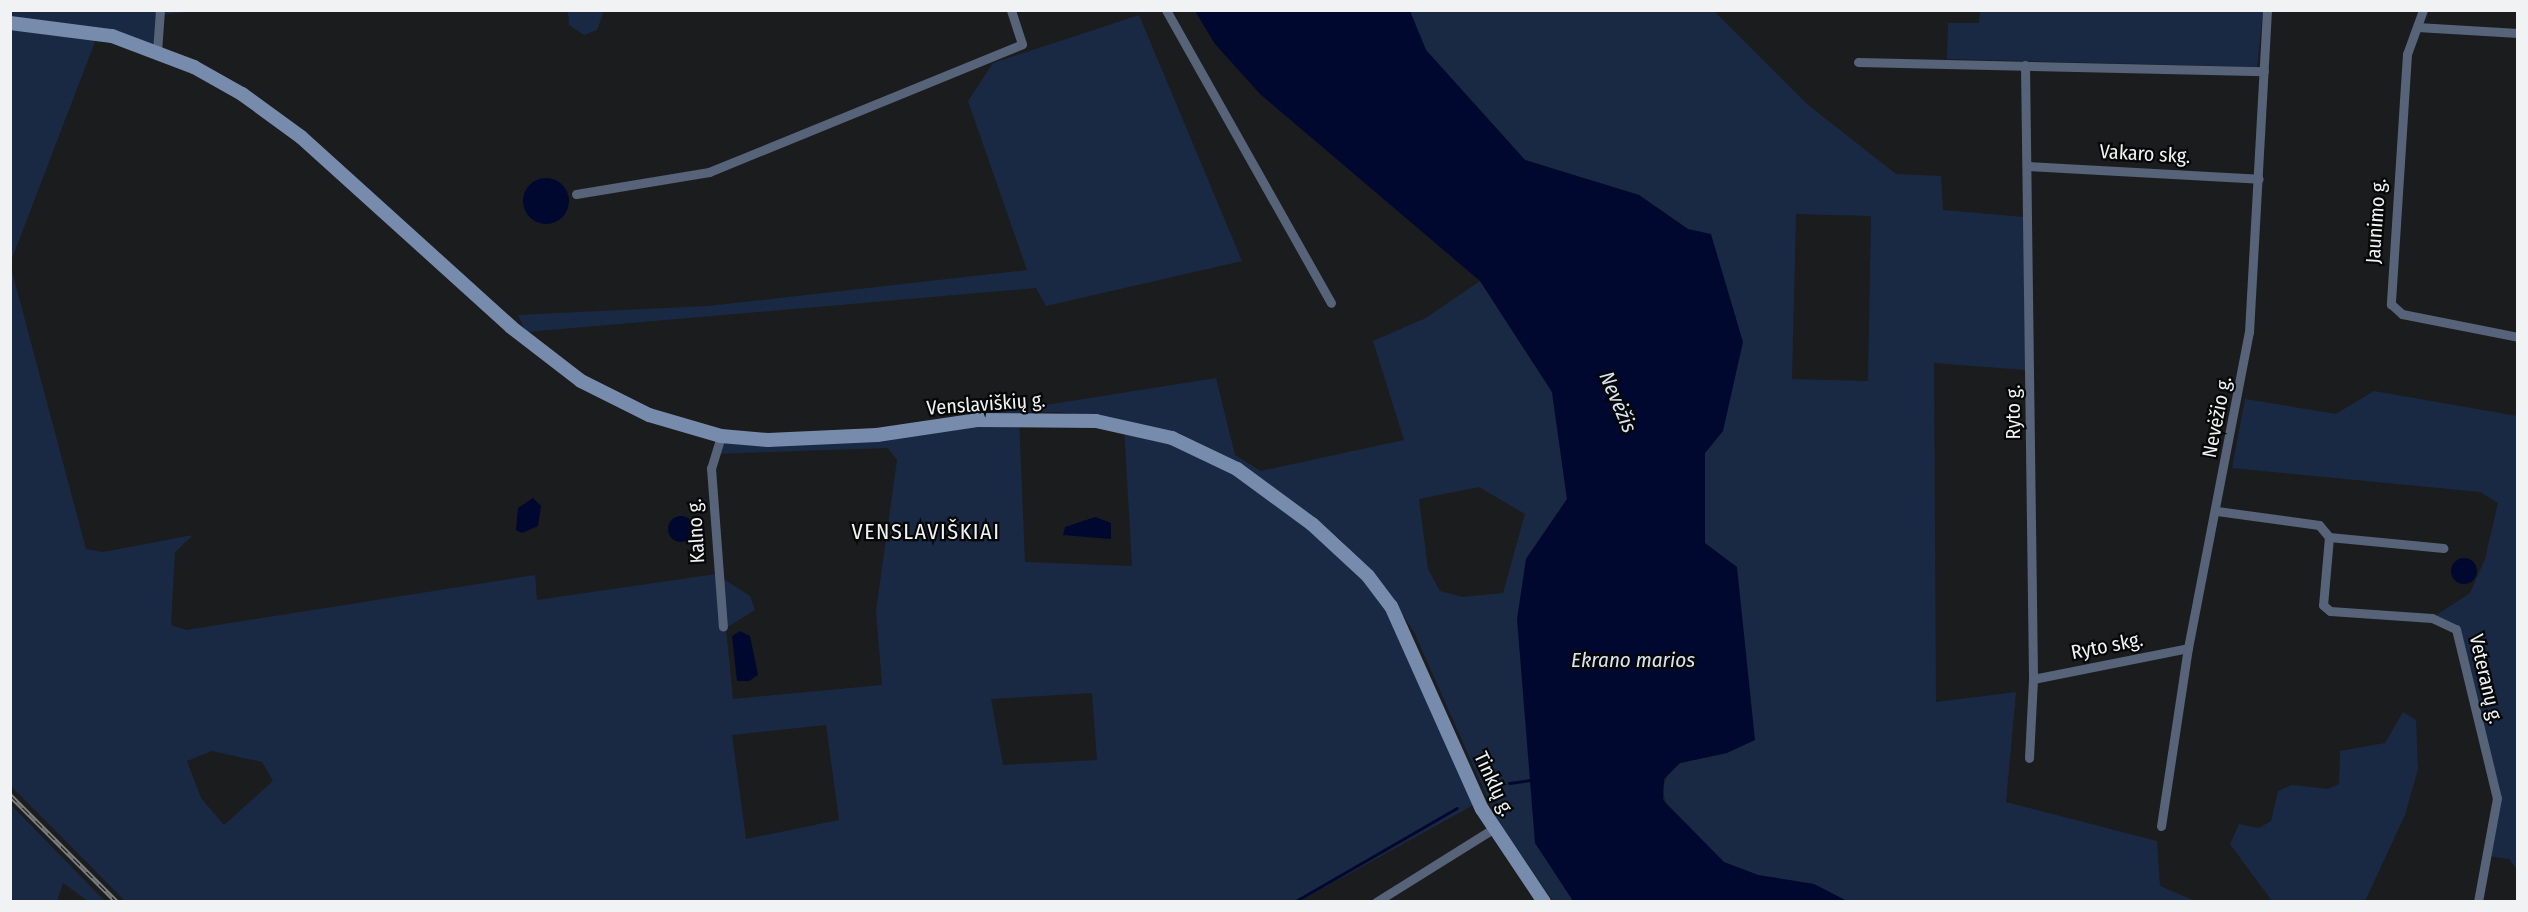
<!DOCTYPE html>
<meta charset="utf-8">
<style>
body{margin:0}
#map{position:relative;width:2528px;height:912px;overflow:hidden;background:#1b1c1e;font-family:"Fira Sans Condensed",sans-serif}
div>[style]{position:absolute}
.green>*{inset:0;background:#1a2943}
.water>*{inset:0;background:#000830}
.round{border-radius:50%}
.stream>*{height:3px;margin:-1.5px;padding:0 1.5px;transform-origin:1.5px;border-radius:1.5px;background:#000830}
.minor>*{height:9px;margin:-4.5px;padding:0 4.5px;transform-origin:4.5px;border-radius:4.5px;background:#566378}
.secondary>*{height:14px;margin:-7px;padding:0 7px;transform-origin:7px;border-radius:7px;background:#778bad}
.rail>*{height:5px;margin-top:-2.5px;transform-origin:0;background:repeating-linear-gradient(90deg,#060707 0 9px,#7c7d7e 0 18px);box-sizing:border-box;border-block:2px solid #7c7d7e}
span{translate:-50% -50%;white-space:nowrap;text-align:center;line-height:1.15;-webkit-text-stroke:4.5px #060707;paint-order:stroke}
.street-label{font-size:20px;color:#f1f2f3}
.water-label{font-size:21px;color:#dae3f2;font-style:italic}
.quarter-label{font-size:22px;color:#f1f2f3;letter-spacing:1.5px}
.frame{position:absolute;inset:0;border:12px solid #f1f2f3;pointer-events:none}
</style>
<div id="map">
<div class="green">
<i style="clip-path:polygon(11px 11px,197px 11px,160px 15px,157px 52px,98px 34px,11px 261px)"></i>
<i style="clip-path:polygon(568px 11px,568px 10px,604px 11px,597px 30px,584px 35px,569px 25px)"></i>
<i style="clip-path:polygon(evenodd,1410px 11px,1714px 11px,1808px 105px,1896px 174px,1941px 176px,1943px 210px,2024px 217px,2026px 370px,1934px 363px,1936px 702px,2016px 692px,2006px 802px,2157px 841px,2160px 886px,2195px 901px,1847px 901px,1814px 884px,1758px 875px,1724px 862px,1668px 811px,1662px 788px,1670px 770px,1680px 763px,1727px 753px,1705px 543px,1705px 453px,1723px 431px,1688px 229px,1639px 195px,1525px 160px,1426px 50px,1410px 11px,1796px 214px,1871px 216px,1868px 381px,1792px 379px,1796px 214px)"></i>
<i style="clip-path:polygon(1980px 11px,2263px 11px,2257px 67px,1947px 59px,1948px 23px,1979px 23px)"></i>
<i style="clip-path:polygon(1139px 15px,1242px 261px,1046px 306px,1036px 288px,526px 332px,518px 315px,708px 306px,1027px 270px,968px 101px,993px 63px)"></i>
<i style="clip-path:polygon(evenodd,10px 264px,86px 549px,103px 552px,193px 535px,175px 552px,171px 625px,186px 630px,535px 575px,537px 600px,716px 574px,750px 596px,755px 610px,726px 628px,733px 699px,882px 685px,876px 611px,897px 460px,888px 448px,714px 454px,721px 436px,768px 440px,1019px 418px,1025px 562px,1132px 566px,1124px 426px,1148px 431px,1280px 497px,1391px 606px,1475px 804px,1300px 901px,125px 901px,11px 786px,10px 264px,1092px 693px,1097px 760px,1003px 765px,991px 699px,1092px 693px,10px 264px,826px 725px,839px 820px,746px 839px,732px 735px,826px 725px,10px 264px,212px 751px,262px 762px,273px 781px,224px 825px,201px 798px,187px 761px,212px 751px)"></i>
<i style="clip-path:polygon(evenodd,1480px 281px,1552px 392px,1567px 499px,1526px 559px,1535px 842px,1573px 901px,1553px 901px,1497px 819px,1414px 632px,1392px 598px,1340px 539px,1228px 458px,1112px 420px,1059px 412px,995px 413px,1216px 378px,1235px 455px,1261px 471px,1404px 440px,1373px 341px,1426px 318px,1480px 281px,1479px 487px,1525px 514px,1503px 593px,1462px 597px,1440px 591px,1428px 569px,1419px 499px,1479px 487px)"></i>
<i style="clip-path:polygon(2374px 391px,2517px 416px,2517px 869px,2509px 859px,2483px 855px,2497px 798px,2457px 629px,2432px 618px,2470px 593px,2485px 559px,2498px 503px,2480px 492px,2232px 468px,2245px 399px,2336px 414px)"></i>
<i style="clip-path:polygon(2403px 712px,2416px 720px,2418px 769px,2405px 815px,2365px 901px,2272px 901px,2230px 844px,2239px 824px,2259px 828px,2271px 821px,2278px 791px,2292px 785px,2328px 789px,2339px 784px,2340px 751px,2385px 743px)"></i>
<i style="clip-path:polygon(11px 805px,98px 894px,105px 901px,88px 901px,63px 883px,57px 901px,11px 901px)"></i>
</div>
<div class="water">
<i style="clip-path:polygon(1195px 11px,1410px 11px,1426px 50px,1525px 160px,1639px 195px,1688px 229px,1711px 234px,1743px 342px,1723px 431px,1705px 453px,1705px 543px,1737px 567px,1755px 740px,1727px 753px,1680px 763px,1664px 779px,1663px 800px,1724px 862px,1758px 875px,1814px 884px,1847px 901px,1573px 901px,1535px 843px,1517px 619px,1526px 559px,1567px 499px,1552px 392px,1480px 281px,1260px 94px,1215px 44px)"></i>
<i class="round" style="left:523px;top:178px;width:46px;height:46px"></i>
<i style="clip-path:polygon(533px 498px,541px 506px,538px 526px,522px 533px,516px 530px,518px 508px)"></i>
<i class="round" style="left:668px;top:516px;width:26px;height:26px"></i>
<i style="clip-path:polygon(1095px 517px,1111px 523px,1111px 539px,1063px 535px,1065px 527px)"></i>
<i class="round" style="left:2451px;top:558px;width:26px;height:26px"></i>
<i style="clip-path:polygon(740px 631px,750px 636px,758px 675px,749px 681px,737px 681px,732px 636px)"></i>
</div>
<div class="stream">
<i style="left:1509px;top:783px;width:21px;rotate:-8deg"></i>
<i style="left:1294px;top:902px;width:188px;rotate:-30deg"></i>
</div>
<div class="minor">
<i style="left:1166px;top:10px;width:336px;rotate:60.6deg"></i>
<i style="left:2423px;top:10px;width:47px;rotate:110deg"></i>
<i style="left:2407px;top:54px;width:251px;rotate:93.7deg"></i>
<i style="left:2391px;top:304px;width:15px;rotate:42deg"></i>
<i style="left:2402px;top:314px;width:118px;rotate:11.2deg"></i>
<i style="left:2417px;top:27px;width:101px;rotate:3.4deg"></i>
<i style="left:157px;top:52px;width:42px;rotate:-85.9deg"></i>
<i style="left:1858px;top:62px;width:406px;rotate:1.3deg"></i>
<i style="left:2025px;top:65px;width:614px;rotate:89.25deg"></i>
<i style="left:2033px;top:679px;width:79px;rotate:92.9deg"></i>
<i style="left:2029px;top:166px;width:230px;rotate:3.2deg"></i>
<i style="left:576px;top:194px;width:135px;rotate:-9.4deg"></i>
<i style="left:709px;top:172px;width:338px;rotate:-22.2deg"></i>
<i style="left:1022px;top:44px;width:36px;rotate:-108deg"></i>
<i style="left:721px;top:436px;width:34px;rotate:107deg"></i>
<i style="left:711px;top:468px;width:159px;rotate:85.7deg"></i>
<i style="left:2217px;top:511px;width:103px;rotate:7.8deg"></i>
<i style="left:2319px;top:525px;width:16px;rotate:50deg"></i>
<i style="left:2329px;top:537px;width:68px;rotate:95deg"></i>
<i style="left:2323px;top:605px;width:9px;rotate:41deg"></i>
<i style="left:2330px;top:611px;width:102px;rotate:3.9deg"></i>
<i style="left:2432px;top:618px;width:26px;rotate:25deg"></i>
<i style="left:2456px;top:629px;width:174px;rotate:76.4deg"></i>
<i style="left:2497px;top:798px;width:106px;rotate:100.4deg"></i>
<i style="left:2329px;top:537px;width:115px;rotate:5.5deg"></i>
<i style="left:2033px;top:679px;width:158px;rotate:-11.3deg"></i>
<i style="left:2161px;top:826px;width:180px;rotate:-81.4deg"></i>
<i style="left:2188px;top:648px;width:322px;rotate:-79.1deg"></i>
<i style="left:2249px;top:332px;width:323px;rotate:-86.8deg"></i>
<i style="left:1376px;top:902px;width:138px;rotate:-32deg"></i>
</div>
<div class="secondary">
<i style="left:10px;top:23px;width:103px;rotate:7.3deg"></i>
<i style="left:112px;top:36px;width:88px;rotate:20.7deg"></i>
<i style="left:194px;top:67px;width:55px;rotate:29.4deg"></i>
<i style="left:242px;top:94px;width:73px;rotate:36.1deg"></i>
<i style="left:301px;top:137px;width:283px;rotate:42.1deg"></i>
<i style="left:511px;top:327px;width:88px;rotate:37.6deg"></i>
<i style="left:581px;top:381px;width:76px;rotate:26.6deg"></i>
<i style="left:649px;top:415px;width:75px;rotate:16.3deg"></i>
<i style="left:721px;top:436px;width:47px;rotate:4.9deg"></i>
<i style="left:768px;top:440px;width:109px;rotate:-2.6deg"></i>
<i style="left:877px;top:435px;width:101px;rotate:-8.5deg"></i>
<i style="left:977px;top:420px;width:119px;rotate:0.5deg"></i>
<i style="left:1096px;top:421px;width:78px;rotate:12.6deg"></i>
<i style="left:1172px;top:438px;width:72px;rotate:25.5deg"></i>
<i style="left:1237px;top:469px;width:93px;rotate:36.3deg"></i>
<i style="left:1312px;top:524px;width:76px;rotate:42.9deg"></i>
<i style="left:1368px;top:576px;width:38px;rotate:53deg"></i>
<i style="left:1391px;top:606px;width:222px;rotate:65.9deg"></i>
<i style="left:1482px;top:809px;width:112px;rotate:56.3deg"></i>
</div>
<div class="rail">
<i style="left:10px;top:795px;width:151px;rotate:45deg"></i>
</div>
<div class="street-label">
<span style="left:2145px;top:154px;rotate:3deg">Vakaro skg.</span>
<span style="left:2376px;top:221px;rotate:-86deg">Jaunimo g.</span>
<span style="left:986px;top:404px;rotate:-4deg">Venslaviškių g.</span>
<span style="left:2013px;top:412px;rotate:-90deg">Ryto g.</span>
<span style="left:2217px;top:417px;rotate:-79deg">Nevėžio g.</span>
<span style="left:696px;top:531px;rotate:-93deg">Kalno g.</span>
<span style="left:2107px;top:646px;rotate:-11deg">Ryto skg.</span>
<span style="left:2486px;top:679px;rotate:77deg">Veteranų g.</span>
<span style="left:1494px;top:784px;rotate:65deg">Tinklų g.</span>
</div>
<div class="water-label">
<span style="left:1618px;top:402px;rotate:67deg">Nevėžis</span>
<span style="left:1633px;top:660px">Ekrano marios</span>
</div>
<div class="quarter-label">
<span style="left:926px;top:532px">VENSLAVIŠKIAI</span>
</div>
<div class="frame"></div>
</div>
